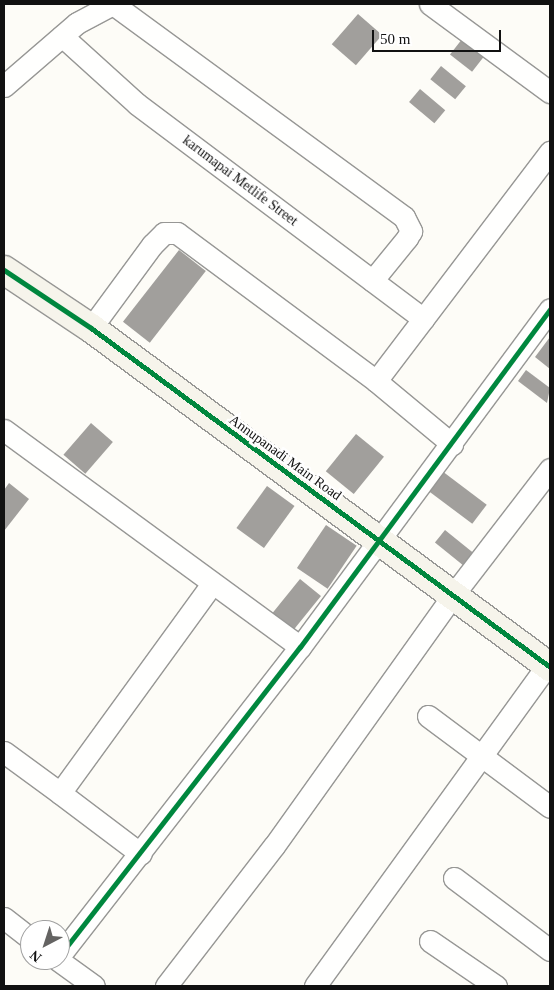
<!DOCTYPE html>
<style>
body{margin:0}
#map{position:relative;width:554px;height:990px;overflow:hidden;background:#fdfcf7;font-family:Georgia,serif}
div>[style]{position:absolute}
.building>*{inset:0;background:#a19f9c;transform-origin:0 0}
.roads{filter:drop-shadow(1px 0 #979795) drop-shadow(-1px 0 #979795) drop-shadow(0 1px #979795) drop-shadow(0 -1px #979795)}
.street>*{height:21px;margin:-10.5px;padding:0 10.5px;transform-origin:10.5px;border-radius:10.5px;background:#fffffe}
.secondary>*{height:28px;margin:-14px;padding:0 14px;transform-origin:14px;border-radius:14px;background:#f6f4eb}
.cycleway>*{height:5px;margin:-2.5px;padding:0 2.5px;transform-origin:2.5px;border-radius:2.5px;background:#00873e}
span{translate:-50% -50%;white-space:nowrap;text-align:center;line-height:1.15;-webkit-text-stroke:5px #fff;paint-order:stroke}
.street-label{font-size:14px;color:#111}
.frame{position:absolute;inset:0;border:5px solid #111;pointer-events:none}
.north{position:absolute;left:20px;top:920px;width:50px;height:50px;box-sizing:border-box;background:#fff;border:1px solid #a0a0a0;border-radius:50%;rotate:220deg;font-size:14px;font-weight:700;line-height:20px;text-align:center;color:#111}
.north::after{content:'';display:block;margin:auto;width:18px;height:22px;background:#646362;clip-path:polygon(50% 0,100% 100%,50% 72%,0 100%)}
.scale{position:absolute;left:372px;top:30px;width:129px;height:22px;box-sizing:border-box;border:2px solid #111;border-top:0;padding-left:6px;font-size:15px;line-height:18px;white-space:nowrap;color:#111;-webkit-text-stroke:4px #fff;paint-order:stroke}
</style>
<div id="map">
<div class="building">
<i style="left:358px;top:14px;width:32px;height:40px;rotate:41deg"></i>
<i style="left:466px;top:34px;width:28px;height:26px;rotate:38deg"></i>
<i style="left:441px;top:66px;width:32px;height:17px;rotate:39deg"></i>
<i style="left:420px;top:89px;width:33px;height:17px;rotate:40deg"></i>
<i style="left:179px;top:250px;width:34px;height:91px;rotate:38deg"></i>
<i style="clip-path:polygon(550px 337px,550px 369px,535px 357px)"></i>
<i style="clip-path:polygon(526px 370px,550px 388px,547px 403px,518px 381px)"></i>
<i style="left:91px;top:423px;width:29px;height:42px;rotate:41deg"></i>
<i style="left:356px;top:434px;width:36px;height:48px;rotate:39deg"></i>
<i style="left:442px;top:471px;width:56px;height:24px;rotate:37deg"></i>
<i style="clip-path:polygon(9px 483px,29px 499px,4px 531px,4px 490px)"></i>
<i style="left:267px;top:486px;width:34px;height:52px;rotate:36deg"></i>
<i style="left:326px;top:525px;width:37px;height:52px;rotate:34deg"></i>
<i style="left:445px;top:530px;width:43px;height:16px;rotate:39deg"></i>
<i style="left:300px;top:579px;width:27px;height:44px;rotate:39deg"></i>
</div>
<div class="roads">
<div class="street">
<i style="left:113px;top:4px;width:361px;rotate:36.2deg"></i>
<i style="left:404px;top:217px;width:16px;rotate:63deg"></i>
<i style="left:411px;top:231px;width:8px;rotate:120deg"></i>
<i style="left:407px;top:238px;width:55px;rotate:129.1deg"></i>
<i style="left:430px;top:4px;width:149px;rotate:36.3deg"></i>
<i style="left:62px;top:36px;width:101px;rotate:42.2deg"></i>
<i style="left:137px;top:104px;width:358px;rotate:36.9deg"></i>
<i style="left:4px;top:86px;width:96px;rotate:-40.8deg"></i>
<i style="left:77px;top:23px;width:40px;rotate:-28deg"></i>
<i style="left:91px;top:328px;width:103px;rotate:-53.7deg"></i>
<i style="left:152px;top:245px;width:17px;rotate:-45deg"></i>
<i style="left:164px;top:233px;width:13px"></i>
<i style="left:177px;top:233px;width:248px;rotate:36.6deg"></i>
<i style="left:376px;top:381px;width:99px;rotate:39.7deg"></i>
<i style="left:376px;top:381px;width:288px;rotate:-52.8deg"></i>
<i style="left:4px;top:430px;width:367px;rotate:36.2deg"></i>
<i style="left:428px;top:716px;width:152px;rotate:36.7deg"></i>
<i style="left:4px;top:752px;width:69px;rotate:36.2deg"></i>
<i style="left:60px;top:793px;width:258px;rotate:-54deg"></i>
<i style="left:60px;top:793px;width:101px;rotate:37deg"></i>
<i style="left:454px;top:878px;width:120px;rotate:36.9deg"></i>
<i style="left:4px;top:918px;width:33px;rotate:38deg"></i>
<i style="left:430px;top:941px;width:80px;rotate:34.3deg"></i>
<i style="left:60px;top:955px;width:390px;rotate:-52.1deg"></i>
<i style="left:300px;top:647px;width:420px;rotate:-53.5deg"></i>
<i style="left:58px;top:960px;width:44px;rotate:35.8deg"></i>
<i style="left:166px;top:986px;width:177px;rotate:-52.4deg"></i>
<i style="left:274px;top:846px;width:308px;rotate:-54.5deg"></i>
<i style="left:453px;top:595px;width:159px;rotate:-52.4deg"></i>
<i style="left:315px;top:986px;width:401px;rotate:-54.1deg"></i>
</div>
<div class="secondary">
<i style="left:4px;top:270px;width:105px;rotate:33.7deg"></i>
<i style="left:91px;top:328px;width:571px;rotate:36.45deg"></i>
</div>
</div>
<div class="cycleway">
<i style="left:4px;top:270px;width:105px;rotate:33.7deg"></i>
<i style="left:91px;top:328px;width:571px;rotate:36.45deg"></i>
<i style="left:60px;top:955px;width:390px;rotate:-52.1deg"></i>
<i style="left:300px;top:647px;width:420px;rotate:-53.5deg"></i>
</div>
<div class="street-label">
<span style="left:240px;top:181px;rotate:37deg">karumapai Metlife Street</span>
<span style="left:285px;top:458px;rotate:36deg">Annupanadi Main Road</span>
</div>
<div class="frame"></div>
<div class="north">N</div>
<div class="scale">50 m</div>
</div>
